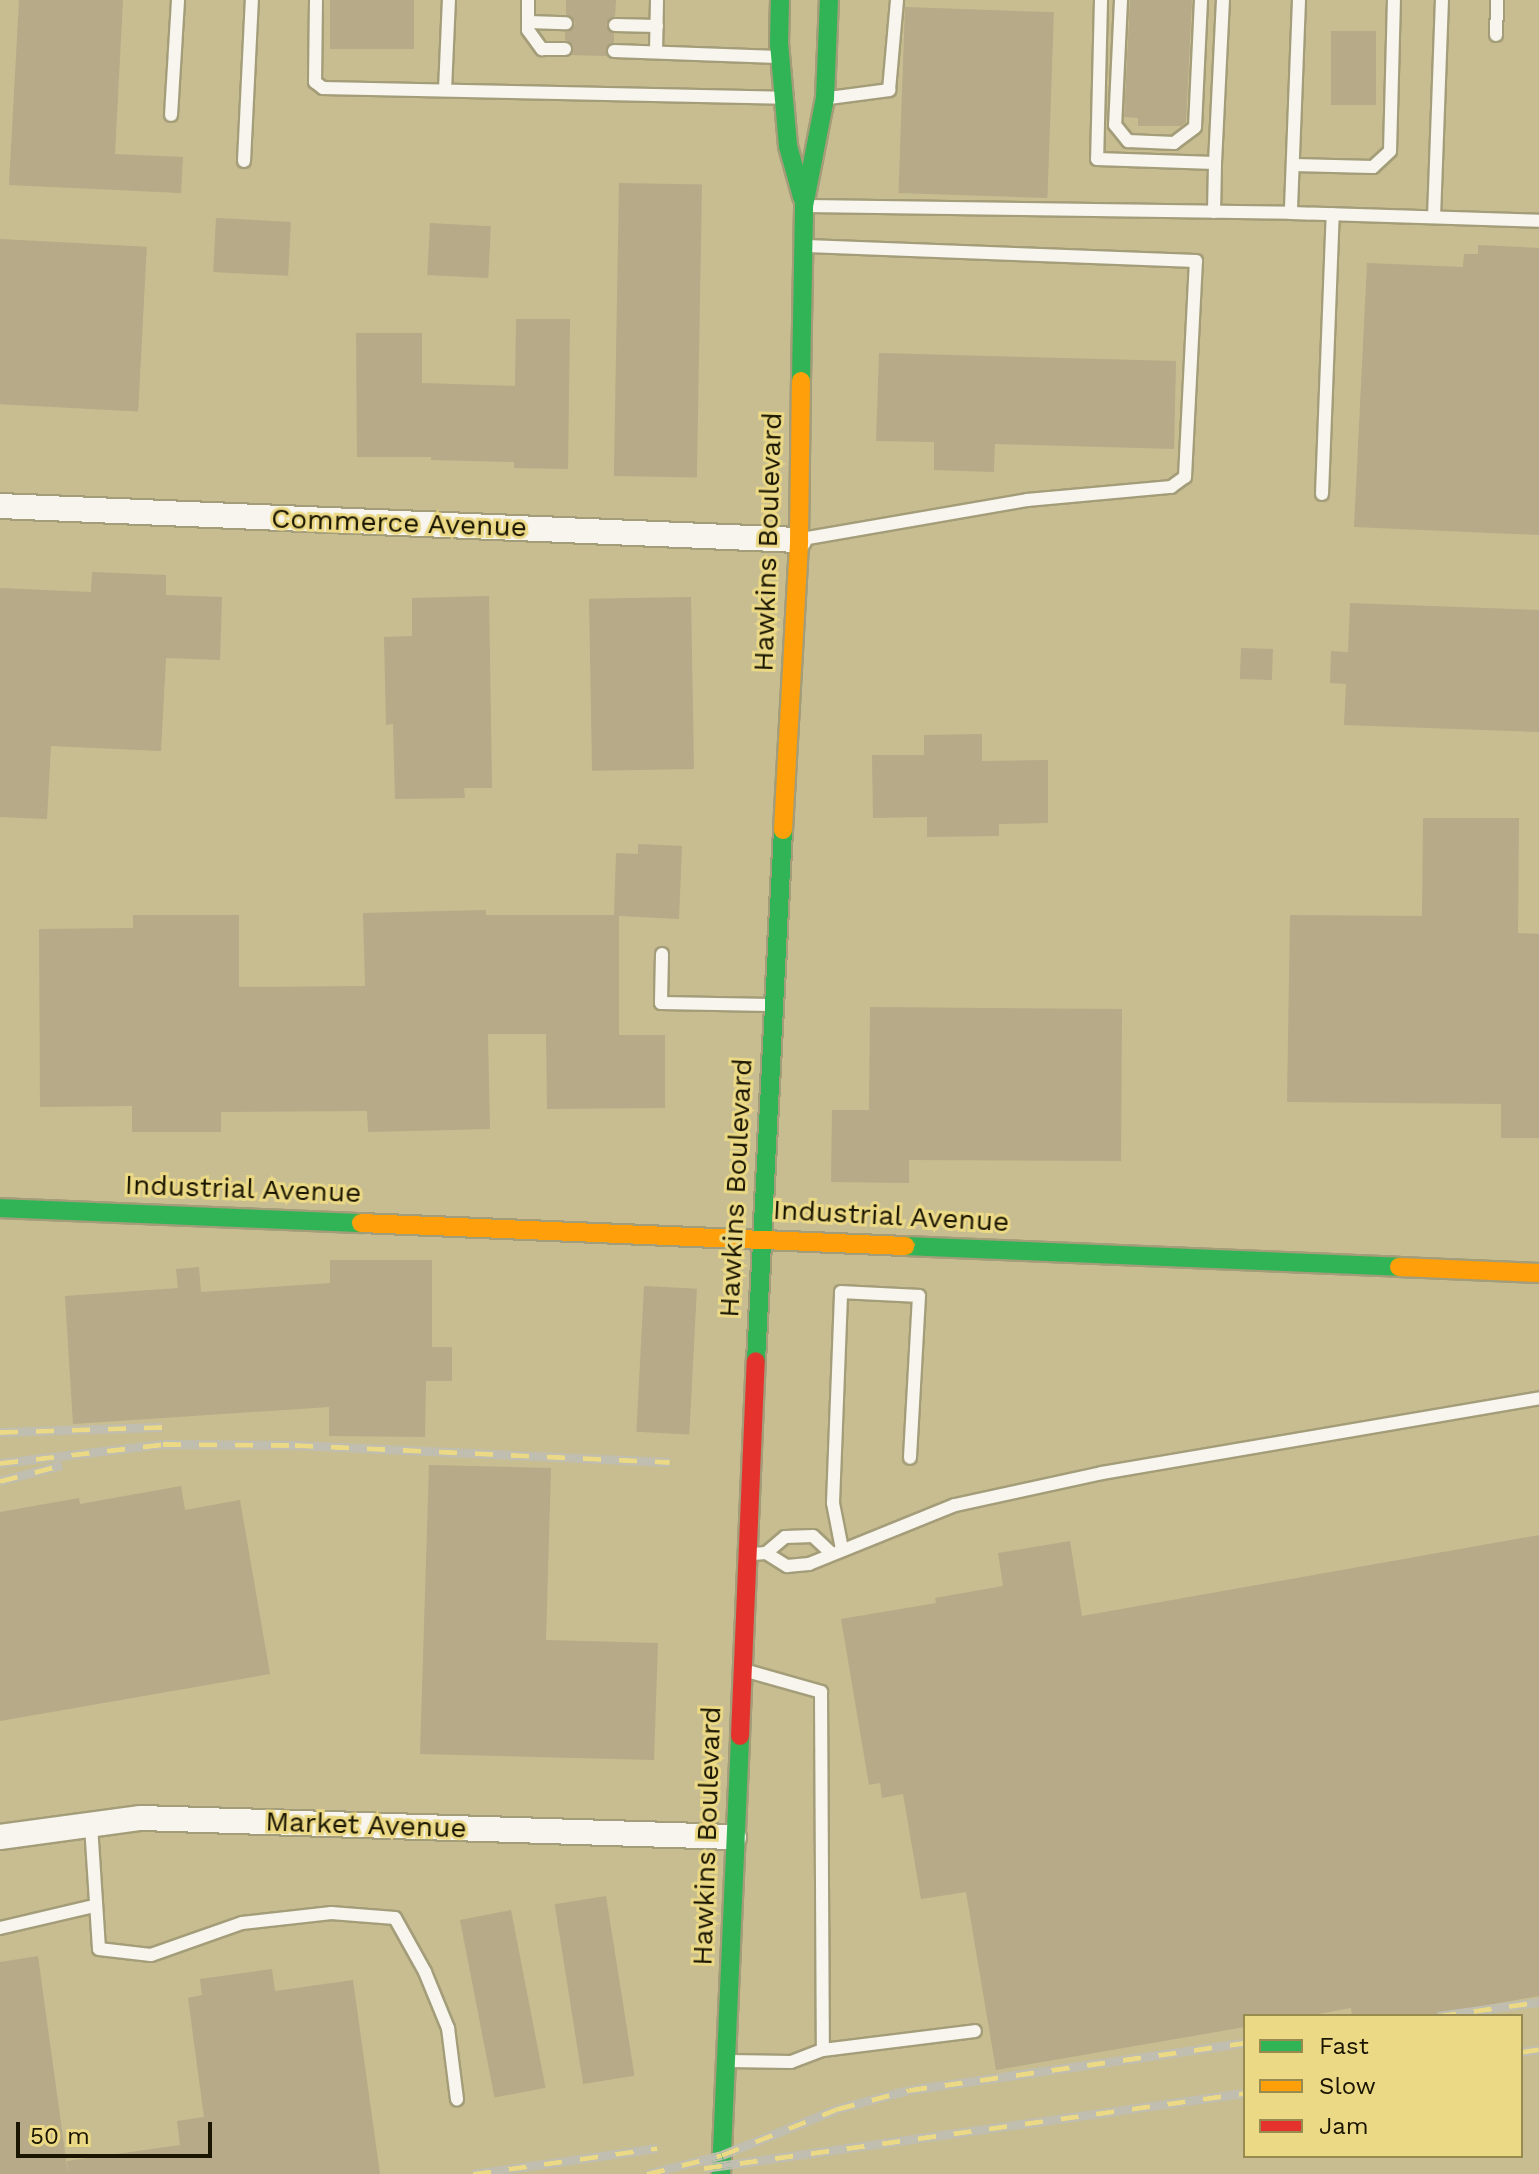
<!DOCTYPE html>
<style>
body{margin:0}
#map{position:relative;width:1539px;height:2174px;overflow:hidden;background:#c7bd90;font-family:"Work Sans",sans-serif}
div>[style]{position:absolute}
.building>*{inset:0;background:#b6aa88;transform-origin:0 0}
.roads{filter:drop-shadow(2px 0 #a49d79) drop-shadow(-2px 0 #a49d79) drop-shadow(0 2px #a49d79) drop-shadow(0 -2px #a49d79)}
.lane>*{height:12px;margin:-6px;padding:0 6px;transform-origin:6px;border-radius:6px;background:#f7f5ee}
.street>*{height:24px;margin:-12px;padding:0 12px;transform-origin:12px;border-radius:12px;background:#f7f5ee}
.fast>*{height:18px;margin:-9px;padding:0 9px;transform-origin:9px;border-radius:9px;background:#30b455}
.slow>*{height:18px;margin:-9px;padding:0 9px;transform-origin:9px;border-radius:9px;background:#ff9f0a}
.jam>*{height:18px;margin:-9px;padding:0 9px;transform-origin:9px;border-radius:9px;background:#e5322d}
.rail>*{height:9px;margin-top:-4.5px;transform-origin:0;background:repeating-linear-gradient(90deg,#ebd986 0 18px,#c0beb1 0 36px);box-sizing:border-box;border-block:2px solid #c0beb1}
span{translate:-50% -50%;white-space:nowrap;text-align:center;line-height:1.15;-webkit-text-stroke:6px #ebd986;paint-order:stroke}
.street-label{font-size:28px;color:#1a1500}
.legend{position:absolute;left:1243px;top:2014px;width:280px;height:144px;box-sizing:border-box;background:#ebd986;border:2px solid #978b50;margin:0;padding:10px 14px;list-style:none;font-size:24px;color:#1a1500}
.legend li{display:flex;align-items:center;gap:16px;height:40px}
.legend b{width:40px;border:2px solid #978b50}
.scale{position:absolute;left:16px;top:2122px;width:196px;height:36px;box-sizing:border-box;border:4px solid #1a1500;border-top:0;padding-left:10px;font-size:24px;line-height:28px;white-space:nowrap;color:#1a1500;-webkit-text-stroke:6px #ebd986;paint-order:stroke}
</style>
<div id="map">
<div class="building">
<i style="clip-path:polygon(19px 0,123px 0,115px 154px,183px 157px,181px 193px,9px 185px)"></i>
<i style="left:330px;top:0;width:84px;height:49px"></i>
<i style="clip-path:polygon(566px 0,616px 0,615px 16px,606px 24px,614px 34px,614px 42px,606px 47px,606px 56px,572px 55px,573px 45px,565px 40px,565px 32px,573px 28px,575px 22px,566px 14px)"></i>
<i style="clip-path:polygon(1130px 0,1192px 0,1186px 122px,1181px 126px,1138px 126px,1138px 118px,1124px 117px)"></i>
<i style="left:905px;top:7px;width:149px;height:186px;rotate:2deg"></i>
<i style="left:1331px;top:31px;width:45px;height:74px"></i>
<i style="left:619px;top:183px;width:83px;height:293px;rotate:1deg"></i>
<i style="left:216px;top:218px;width:75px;height:54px;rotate:3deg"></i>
<i style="left:430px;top:223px;width:61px;height:52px;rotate:3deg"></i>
<i style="left:0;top:239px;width:147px;height:165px;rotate:3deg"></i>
<i style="clip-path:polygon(1478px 245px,1539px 248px,1539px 535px,1354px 527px,1367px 263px,1463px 267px,1464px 254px,1478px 254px)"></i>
<i style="clip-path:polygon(516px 319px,570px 319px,568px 469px,514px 468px,514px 462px,431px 460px,431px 457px,357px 457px,356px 333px,422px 333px,422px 383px,515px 386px)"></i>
<i style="clip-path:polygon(879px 353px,1176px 361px,1174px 449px,995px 444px,994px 472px,934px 470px,934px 442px,876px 441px)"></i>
<i style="clip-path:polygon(92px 572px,166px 575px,166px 595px,222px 597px,220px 660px,166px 658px,161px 751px,51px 746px,47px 819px,0 817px,0 588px,91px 592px)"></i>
<i style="clip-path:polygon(489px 596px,492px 788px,464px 788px,465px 798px,395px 799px,393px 724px,386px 725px,384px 637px,412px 636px,412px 598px)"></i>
<i style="left:691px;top:597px;width:172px;height:102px;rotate:89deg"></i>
<i style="clip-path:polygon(1350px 603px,1539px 610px,1539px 732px,1344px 725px,1346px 684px,1330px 683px,1331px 651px,1348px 652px)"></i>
<i style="left:1241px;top:648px;width:32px;height:31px;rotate:2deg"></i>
<i style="clip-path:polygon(982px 734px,982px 761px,1048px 760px,1048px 823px,999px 824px,999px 836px,927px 837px,927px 817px,873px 818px,872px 755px,924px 755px,924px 735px)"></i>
<i style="clip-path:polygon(1423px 818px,1519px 818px,1518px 933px,1539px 934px,1539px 1138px,1501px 1138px,1501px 1104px,1287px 1102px,1290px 915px,1422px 916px)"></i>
<i style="clip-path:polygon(638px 844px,682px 846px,679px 919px,619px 916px,619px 1035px,665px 1035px,665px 1108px,547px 1109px,546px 1034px,488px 1034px,490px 1129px,368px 1132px,367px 1111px,221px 1112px,221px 1132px,132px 1132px,132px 1106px,40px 1107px,39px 929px,133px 928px,133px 915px,239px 915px,239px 987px,365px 986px,363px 913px,486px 910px,486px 915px,614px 915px,616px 853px,638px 854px)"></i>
<i style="clip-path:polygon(870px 1007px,1122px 1009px,1121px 1161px,909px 1160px,909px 1183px,831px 1182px,832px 1110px,869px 1110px)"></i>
<i style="clip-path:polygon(330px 1260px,432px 1260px,432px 1347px,452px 1347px,452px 1381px,426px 1381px,425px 1437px,329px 1436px,329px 1407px,73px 1424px,65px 1296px,178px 1288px,176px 1269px,199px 1267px,201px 1292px,330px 1283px)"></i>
<i style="left:644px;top:1286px;width:53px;height:146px;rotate:3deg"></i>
<i style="clip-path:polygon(429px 1465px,551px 1468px,546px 1640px,658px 1643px,654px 1760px,420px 1754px)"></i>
<i style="clip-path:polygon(181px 1486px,185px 1510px,240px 1500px,270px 1674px,0 1721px,0 1512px,79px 1498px,80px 1504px)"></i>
<i style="clip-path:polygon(1539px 1535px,1539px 1996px,1427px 2016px,1352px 2016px,1351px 2008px,1307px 2016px,1245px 2016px,1245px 2027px,996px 2070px,966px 1892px,921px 1899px,903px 1794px,882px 1798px,880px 1783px,869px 1785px,841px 1619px,936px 1603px,935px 1598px,1003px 1586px,998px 1553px,1070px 1541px,1082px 1616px)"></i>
<i style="left:606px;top:1896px;width:182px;height:52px;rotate:81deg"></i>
<i style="left:511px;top:1910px;width:181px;height:52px;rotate:79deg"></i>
<i style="clip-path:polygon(38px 1956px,68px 2174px,0 2174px,0 1962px)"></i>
<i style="clip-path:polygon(272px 1969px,275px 1991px,353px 1980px,380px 2174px,68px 2174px,67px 2161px,180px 2145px,177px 2121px,204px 2117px,188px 1998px,202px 1995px,200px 1979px)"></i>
</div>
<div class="roads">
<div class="lane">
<i style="left:316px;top:0;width:82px;rotate:90.7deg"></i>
<i style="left:315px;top:82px;width:10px;rotate:37deg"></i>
<i style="left:323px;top:88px;width:460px;rotate:1.2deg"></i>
<i style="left:528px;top:0;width:30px;rotate:90deg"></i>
<i style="left:528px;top:30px;width:24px;rotate:54deg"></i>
<i style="left:542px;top:49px;width:23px"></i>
<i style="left:1101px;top:0;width:159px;rotate:91.4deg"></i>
<i style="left:1097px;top:159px;width:118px;rotate:1.9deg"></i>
<i style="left:1215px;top:163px;width:163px;rotate:-87.2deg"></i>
<i style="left:1121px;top:0;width:125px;rotate:92.7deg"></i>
<i style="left:1115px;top:125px;width:21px;rotate:51deg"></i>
<i style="left:1128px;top:141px;width:46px;rotate:2.5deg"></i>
<i style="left:1174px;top:143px;width:26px;rotate:-37deg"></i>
<i style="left:1195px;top:127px;width:127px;rotate:-87.3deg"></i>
<i style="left:1299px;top:0;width:213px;rotate:92.2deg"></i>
<i style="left:1291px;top:213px;width:248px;rotate:1.8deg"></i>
<i style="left:528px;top:22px;width:38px;rotate:2deg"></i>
<i style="left:615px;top:25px;width:42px;rotate:1.4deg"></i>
<i style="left:1496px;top:35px;width:35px;rotate:-88deg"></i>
<i style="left:614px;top:51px;width:164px;rotate:2.1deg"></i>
<i style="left:656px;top:52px;width:52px;rotate:-88.9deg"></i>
<i style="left:445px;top:90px;width:90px;rotate:-87.5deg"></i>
<i style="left:829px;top:98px;width:61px;rotate:-7.6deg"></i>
<i style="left:889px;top:90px;width:90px;rotate:-84.9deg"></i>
<i style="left:171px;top:115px;width:115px;rotate:-86.5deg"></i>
<i style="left:244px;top:161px;width:161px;rotate:-87.2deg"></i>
<i style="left:1294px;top:165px;width:79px;rotate:1.5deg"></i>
<i style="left:1373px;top:167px;width:23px;rotate:-43deg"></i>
<i style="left:1390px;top:151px;width:151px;rotate:-88.5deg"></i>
<i style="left:807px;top:206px;width:484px;rotate:0.8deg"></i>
<i style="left:1214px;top:212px;width:49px;rotate:-88.8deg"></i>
<i style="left:1434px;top:217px;width:217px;rotate:-87.9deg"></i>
<i style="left:1322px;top:494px;width:280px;rotate:-87.8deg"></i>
<i style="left:802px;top:539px;width:228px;rotate:-9.8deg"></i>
<i style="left:1027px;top:500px;width:145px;rotate:-5.2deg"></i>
<i style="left:1171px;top:487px;width:17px;rotate:-36deg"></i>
<i style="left:1185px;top:477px;width:216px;rotate:-87.1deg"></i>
<i style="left:1196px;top:261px;width:390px;rotate:-177.8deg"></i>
<i style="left:662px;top:954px;width:49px;rotate:91.2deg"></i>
<i style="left:661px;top:1003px;width:110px;rotate:1deg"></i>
<i style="left:842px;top:1549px;width:47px;rotate:-101.1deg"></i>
<i style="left:833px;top:1503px;width:211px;rotate:-87.8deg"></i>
<i style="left:841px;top:1292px;width:78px;rotate:2.9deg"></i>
<i style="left:919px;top:1296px;width:162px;rotate:93.2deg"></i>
<i style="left:766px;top:1553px;width:25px;rotate:-40deg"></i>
<i style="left:785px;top:1537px;width:28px;rotate:-2deg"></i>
<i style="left:813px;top:1536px;width:25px;rotate:43deg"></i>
<i style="left:752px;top:1554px;width:14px;rotate:-4deg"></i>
<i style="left:766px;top:1553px;width:25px;rotate:32deg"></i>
<i style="left:787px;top:1566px;width:22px;rotate:-5deg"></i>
<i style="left:809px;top:1564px;width:157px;rotate:-22deg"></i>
<i style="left:955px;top:1505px;width:150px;rotate:-12.3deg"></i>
<i style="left:1102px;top:1473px;width:443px;rotate:-9.7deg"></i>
<i style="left:747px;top:1671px;width:77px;rotate:15.8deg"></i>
<i style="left:821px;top:1692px;width:358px;rotate:89.7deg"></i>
<i style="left:823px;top:2050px;width:153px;rotate:-7.1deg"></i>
<i style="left:91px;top:1825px;width:124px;rotate:86.3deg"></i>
<i style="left:99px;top:1949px;width:52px;rotate:6.6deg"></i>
<i style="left:151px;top:1955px;width:96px;rotate:-19.4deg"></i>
<i style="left:242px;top:1923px;width:90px;rotate:-6.4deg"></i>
<i style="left:331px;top:1913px;width:64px;rotate:4.5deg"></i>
<i style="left:395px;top:1918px;width:62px;rotate:60.9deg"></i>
<i style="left:425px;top:1972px;width:61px;rotate:67.7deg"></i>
<i style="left:448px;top:2028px;width:72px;rotate:82.8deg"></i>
<i style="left:0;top:1928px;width:97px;rotate:-13.2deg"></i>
<i style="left:729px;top:2061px;width:62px;rotate:0.9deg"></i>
<i style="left:791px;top:2062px;width:34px;rotate:-21deg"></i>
</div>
<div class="street">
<i style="left:0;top:506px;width:800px;rotate:2.44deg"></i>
<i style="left:0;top:1837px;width:142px;rotate:-7.7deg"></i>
<i style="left:141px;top:1818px;width:593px;rotate:1.84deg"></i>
</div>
<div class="fast">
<i style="left:780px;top:0;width:43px;rotate:91.3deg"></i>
<i style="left:779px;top:43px;width:103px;rotate:85deg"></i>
<i style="left:788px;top:146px;width:53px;rotate:74.6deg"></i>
<i style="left:801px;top:381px;width:175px;rotate:-89deg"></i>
<i style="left:804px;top:206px;width:110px;rotate:-79deg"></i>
<i style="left:825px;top:98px;width:98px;rotate:-87.7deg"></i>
<i style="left:0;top:1208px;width:361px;rotate:2.4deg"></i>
<i style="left:906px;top:1246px;width:493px;rotate:2.4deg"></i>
<i style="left:756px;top:1361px;width:532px;rotate:-87.09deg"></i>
<i style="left:721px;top:2174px;width:438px;rotate:-87.5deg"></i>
</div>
<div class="slow">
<i style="left:783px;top:830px;width:290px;rotate:-86.8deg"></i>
<i style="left:799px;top:540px;width:159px;rotate:-89.3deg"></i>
<i style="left:361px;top:1223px;width:545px;rotate:2.42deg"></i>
<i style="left:1399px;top:1267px;width:140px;rotate:2.5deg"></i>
</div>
<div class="jam">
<i style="left:740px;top:1736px;width:375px;rotate:-87.6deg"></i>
</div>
</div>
<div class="rail">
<i style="left:0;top:1432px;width:162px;rotate:-1.8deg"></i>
<i style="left:0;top:1463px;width:164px;rotate:-6.6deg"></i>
<i style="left:163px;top:1444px;width:132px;rotate:0.4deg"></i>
<i style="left:295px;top:1445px;width:375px;rotate:2.6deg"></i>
<i style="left:0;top:1481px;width:64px;rotate:-14.5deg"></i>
<i style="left:1438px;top:2016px;width:102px;rotate:-7.9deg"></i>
<i style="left:1521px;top:2052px;width:18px;rotate:-9deg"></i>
<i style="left:704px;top:2168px;width:546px;rotate:-7.89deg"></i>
<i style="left:473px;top:2174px;width:186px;rotate:-8deg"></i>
<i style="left:647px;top:2174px;width:77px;rotate:-14.2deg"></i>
<i style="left:722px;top:2155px;width:124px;rotate:-21.8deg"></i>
<i style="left:837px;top:2109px;width:74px;rotate:-14.8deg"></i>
<i style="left:909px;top:2090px;width:339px;rotate:-8deg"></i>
</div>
<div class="street-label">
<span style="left:399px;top:523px;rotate:2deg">Commerce Avenue</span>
<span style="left:768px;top:542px;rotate:-88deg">Hawkins Boulevard</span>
<span style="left:736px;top:1188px;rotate:-87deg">Hawkins Boulevard</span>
<span style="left:243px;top:1189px;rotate:2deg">Industrial Avenue</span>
<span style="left:891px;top:1216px;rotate:3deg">Industrial Avenue</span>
<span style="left:366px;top:1825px;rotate:2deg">Market Avenue</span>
<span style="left:707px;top:1836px;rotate:-88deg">Hawkins Boulevard</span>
</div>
<ul class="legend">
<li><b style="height:10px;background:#30b455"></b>Fast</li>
<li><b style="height:10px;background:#ff9f0a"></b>Slow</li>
<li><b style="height:10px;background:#e5322d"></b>Jam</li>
</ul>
<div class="scale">50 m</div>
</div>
